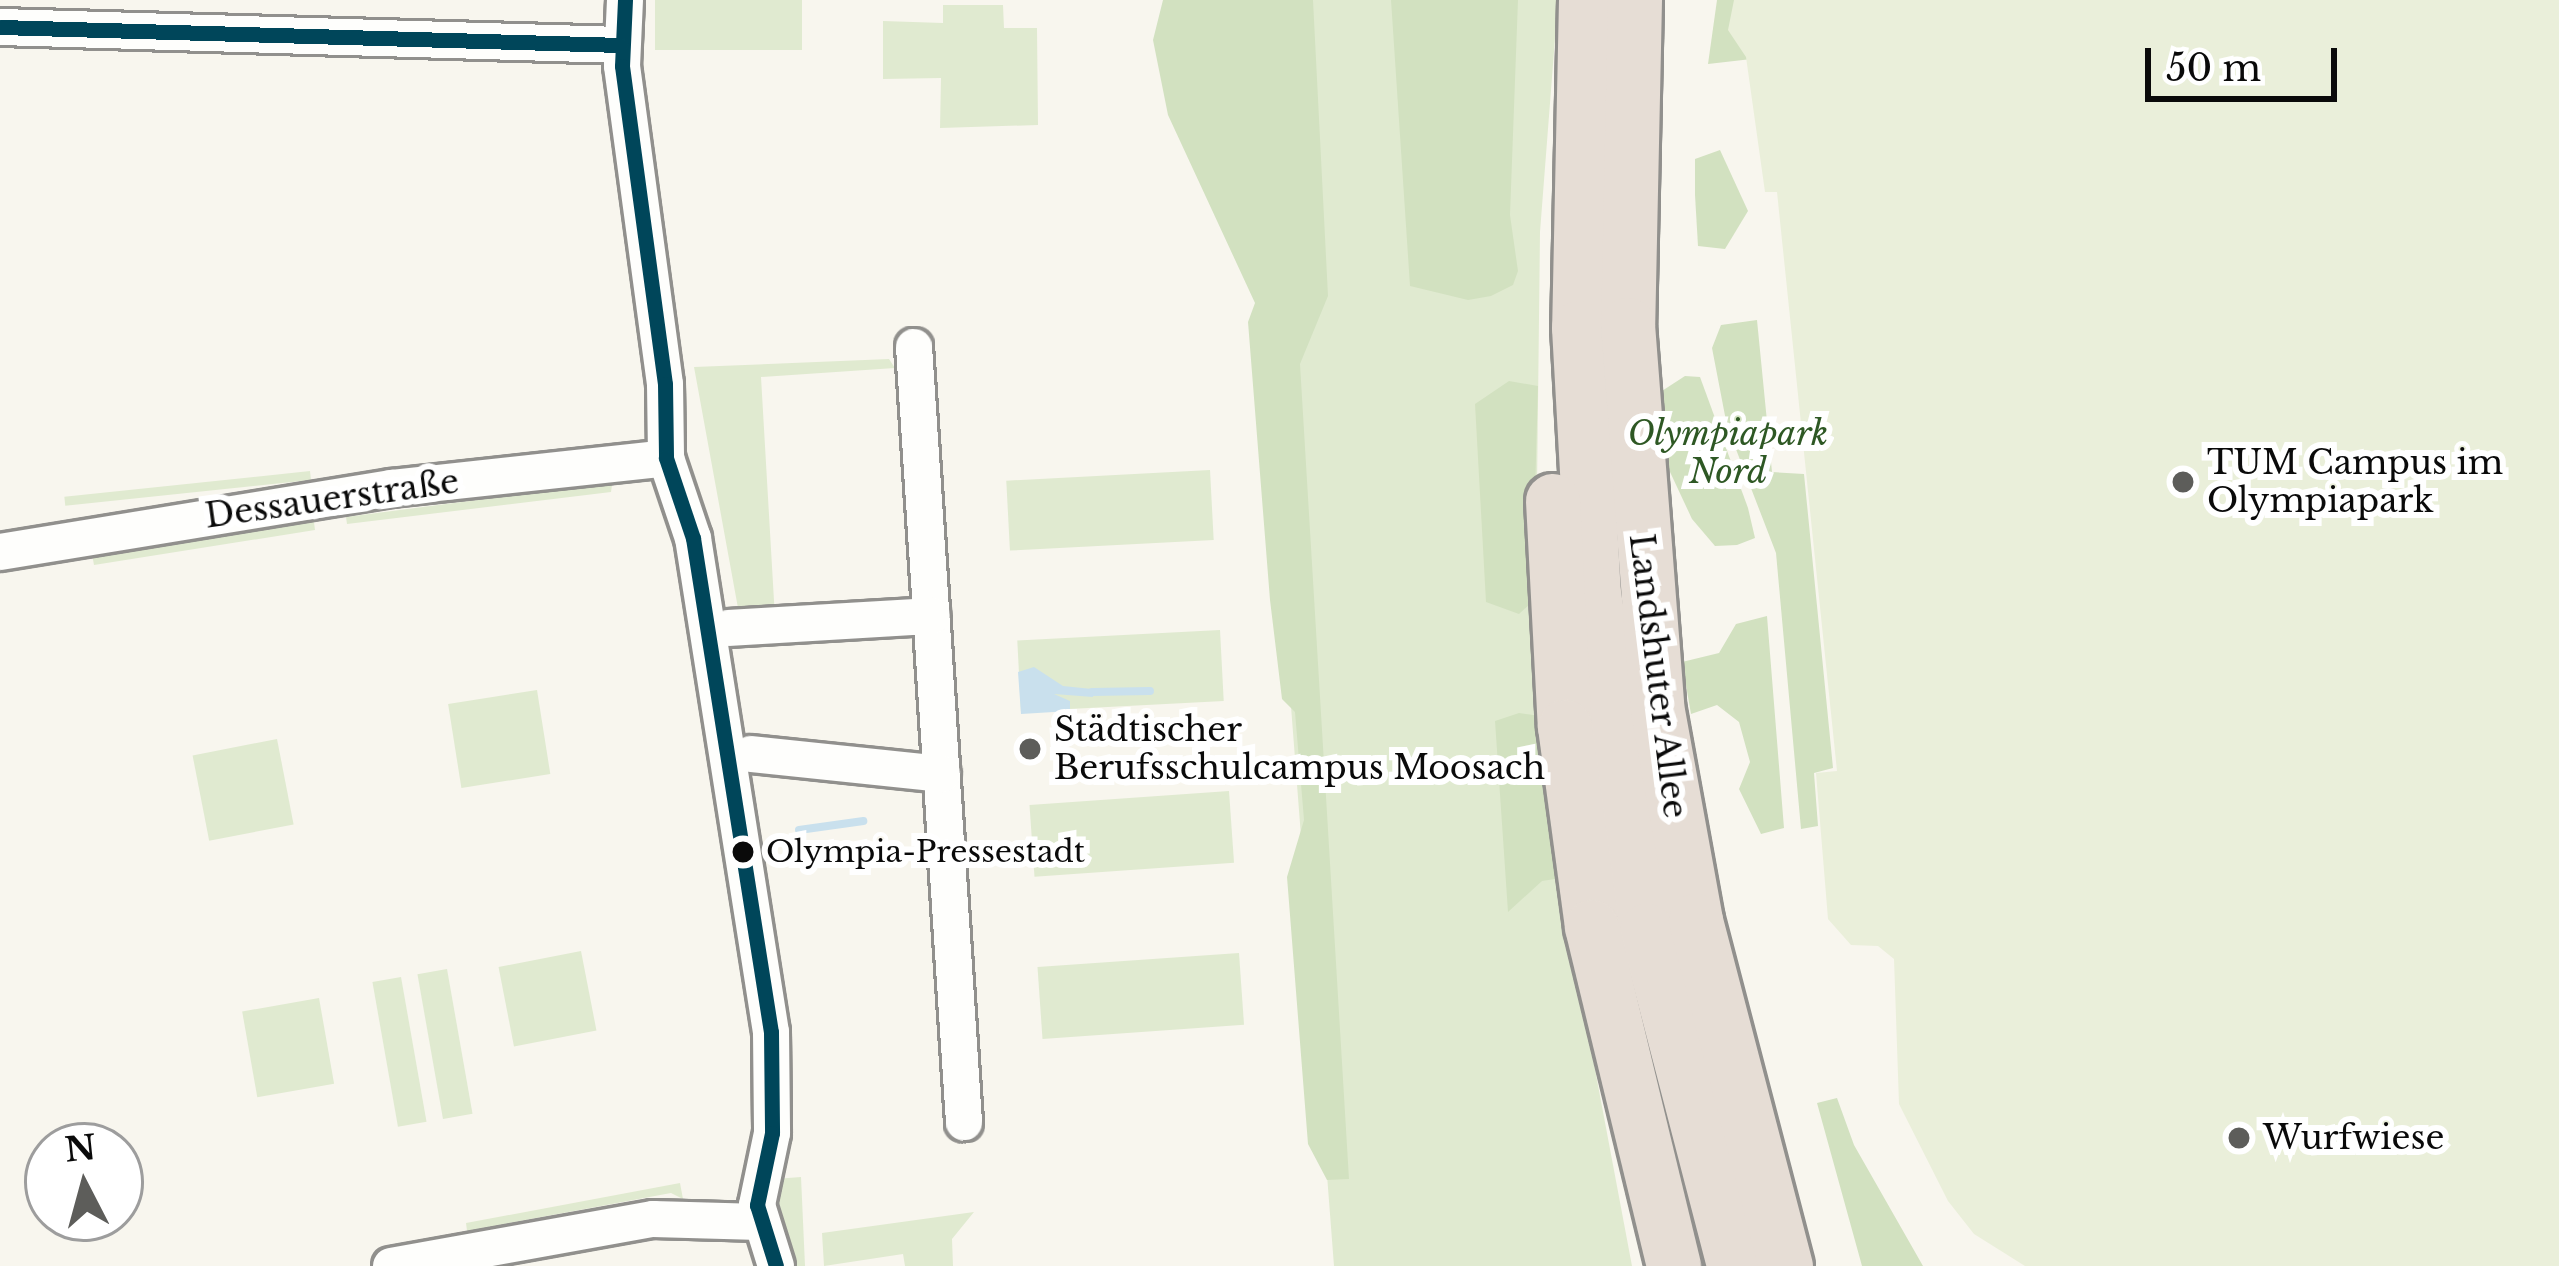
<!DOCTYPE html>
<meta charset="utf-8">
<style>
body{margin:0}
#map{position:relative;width:2559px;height:1266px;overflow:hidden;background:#f8f6ee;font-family:"Libre Baskerville",serif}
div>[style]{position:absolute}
.green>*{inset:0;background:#e0ead0;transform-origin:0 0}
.forest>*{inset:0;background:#d2e1c0}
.pitch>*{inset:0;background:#eaefda}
.water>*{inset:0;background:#c9e0ed}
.stream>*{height:8px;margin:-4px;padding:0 4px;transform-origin:4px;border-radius:4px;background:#c9e0ed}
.roads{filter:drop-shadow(3px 0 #91908d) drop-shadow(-3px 0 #91908d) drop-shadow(0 3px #91908d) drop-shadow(0 -3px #91908d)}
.minor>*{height:36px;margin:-18px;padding:0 18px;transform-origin:18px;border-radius:18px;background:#fefefc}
.highway>*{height:54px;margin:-27px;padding:0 27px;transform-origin:27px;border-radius:27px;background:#e6ddd5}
.bus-1>*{height:15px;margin:-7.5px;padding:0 7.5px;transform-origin:7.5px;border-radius:7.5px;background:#00465a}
.dots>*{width:33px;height:33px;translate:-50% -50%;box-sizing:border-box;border:6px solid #fff;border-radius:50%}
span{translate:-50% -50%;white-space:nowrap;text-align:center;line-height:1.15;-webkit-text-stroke:12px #fff;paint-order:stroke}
.bus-label{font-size:30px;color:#0a0a0a}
.left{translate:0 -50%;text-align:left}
.park-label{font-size:33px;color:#2e5824;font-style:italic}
.poi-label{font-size:33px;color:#0a0a0a}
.street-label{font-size:33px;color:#0a0a0a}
.north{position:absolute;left:24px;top:1122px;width:120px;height:120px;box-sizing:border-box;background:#fff;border:3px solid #9d9d9d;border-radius:50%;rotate:354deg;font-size:33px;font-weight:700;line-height:48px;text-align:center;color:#0a0a0a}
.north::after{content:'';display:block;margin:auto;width:42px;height:54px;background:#5d5d5a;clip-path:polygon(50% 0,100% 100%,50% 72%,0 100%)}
.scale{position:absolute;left:2145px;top:48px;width:192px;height:54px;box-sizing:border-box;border:6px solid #0a0a0a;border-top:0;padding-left:15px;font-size:36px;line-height:42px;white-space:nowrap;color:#0a0a0a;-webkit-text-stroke:9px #fff;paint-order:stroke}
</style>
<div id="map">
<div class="green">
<i style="left:655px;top:0;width:147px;height:50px"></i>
<i style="clip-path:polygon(1249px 0,1558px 0,1540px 232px,1537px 490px,1569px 931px,1632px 1266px,1334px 1266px,1261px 316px)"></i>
<i style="clip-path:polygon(943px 5px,1003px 5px,1004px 28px,1037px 28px,1038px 125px,940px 128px,941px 78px,883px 79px,883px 21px,943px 23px)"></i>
<i style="clip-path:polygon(889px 359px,895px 368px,761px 377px,775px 618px,740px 619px,694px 367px)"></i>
<i style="left:1210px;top:470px;width:70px;height:204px;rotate:87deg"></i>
<i style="left:310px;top:471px;width:9px;height:247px;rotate:84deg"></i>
<i style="clip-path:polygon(591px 478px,613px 478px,611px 492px,347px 524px,346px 517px,584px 486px)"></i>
<i style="clip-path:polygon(314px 522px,315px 530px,94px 565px,91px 549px,102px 555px)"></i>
<i style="left:1220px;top:630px;width:71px;height:203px;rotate:87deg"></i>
<i style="left:537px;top:690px;width:85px;height:90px;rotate:81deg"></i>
<i style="left:277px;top:739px;width:87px;height:86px;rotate:79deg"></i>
<i style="left:1229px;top:791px;width:72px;height:200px;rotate:86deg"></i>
<i style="left:581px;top:951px;width:81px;height:84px;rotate:79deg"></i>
<i style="left:1239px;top:953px;width:72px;height:202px;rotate:86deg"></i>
<i style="left:447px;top:969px;width:147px;height:30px;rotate:80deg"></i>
<i style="left:401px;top:977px;width:147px;height:29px;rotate:80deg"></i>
<i style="left:319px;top:998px;width:87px;height:78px;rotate:80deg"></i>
<i style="clip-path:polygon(801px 1177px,805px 1266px,795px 1266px,773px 1205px,775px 1179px)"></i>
<i style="clip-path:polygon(680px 1183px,683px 1199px,671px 1193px,467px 1231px,466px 1223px)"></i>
<i style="clip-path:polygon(974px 1212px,952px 1239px,953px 1266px,905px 1266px,903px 1254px,824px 1266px,822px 1233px)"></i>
</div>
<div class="forest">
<i style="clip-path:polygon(1163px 0,1313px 0,1328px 296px,1300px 364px,1349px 1179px,1327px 1180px,1308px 1144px,1287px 877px,1304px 820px,1295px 712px,1282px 699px,1270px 600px,1248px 322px,1255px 303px,1168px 115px,1153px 40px)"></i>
<i style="clip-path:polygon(1391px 0,1518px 0,1510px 215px,1518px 271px,1513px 285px,1491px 296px,1468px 300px,1410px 286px)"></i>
<i style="clip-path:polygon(1717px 0,1835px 0,1839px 49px,1708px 64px)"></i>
<i style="clip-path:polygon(1720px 150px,1748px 211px,1725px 249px,1698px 246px,1695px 195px,1695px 159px)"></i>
<i style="clip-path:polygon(1757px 320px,1772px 472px,1804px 474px,1833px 768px,1814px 773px,1818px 826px,1801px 829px,1776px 553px,1727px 426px,1712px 348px,1721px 325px)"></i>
<i style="clip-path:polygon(1685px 376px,1700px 377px,1748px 508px,1755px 538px,1737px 545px,1715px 546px,1692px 519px,1649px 427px,1648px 400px)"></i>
<i style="clip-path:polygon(1509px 381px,1538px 386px,1532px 602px,1519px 614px,1486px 602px,1475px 404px)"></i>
<i style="clip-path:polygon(1767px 616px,1784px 828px,1761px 834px,1739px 789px,1750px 762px,1739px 722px,1717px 705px,1691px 714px,1682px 662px,1719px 653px,1736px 624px)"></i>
<i style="clip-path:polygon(1519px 713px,1541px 716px,1561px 878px,1542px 881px,1508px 912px,1495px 721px)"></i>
<i style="clip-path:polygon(1837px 1098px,1854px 1145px,1923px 1266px,1862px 1266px,1817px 1103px)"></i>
</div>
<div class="pitch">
<i style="clip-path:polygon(1734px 0,2559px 0,2559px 1266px,2025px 1266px,1974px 1234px,1948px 1201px,1899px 1104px,1894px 959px,1878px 946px,1851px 945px,1828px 919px,1816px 773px,1837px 771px,1777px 192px,1765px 192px,1746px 57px,1728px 30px)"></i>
</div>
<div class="water">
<i style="clip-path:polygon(1034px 667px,1063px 686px,1092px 689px,1093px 697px,1054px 694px,1070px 701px,1070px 711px,1021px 714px,1018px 672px)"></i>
</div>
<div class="stream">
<i style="left:1092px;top:692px;width:58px;rotate:-1deg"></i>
<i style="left:799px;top:830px;width:65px;rotate:-8deg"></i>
</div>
<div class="roads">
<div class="minor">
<i style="left:625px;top:0;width:66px;rotate:92.6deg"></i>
<i style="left:622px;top:66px;width:321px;rotate:82.3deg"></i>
<i style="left:665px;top:384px;width:74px;rotate:89.2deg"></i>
<i style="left:666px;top:458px;width:84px;rotate:71.4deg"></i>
<i style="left:693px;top:538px;width:500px;rotate:81.03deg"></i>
<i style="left:771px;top:1032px;width:101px;rotate:89.4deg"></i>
<i style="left:772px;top:1133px;width:74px;rotate:101.8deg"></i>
<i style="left:757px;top:1205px;width:64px;rotate:72.7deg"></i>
<i style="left:0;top:27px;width:621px;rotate:1.66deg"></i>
<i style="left:914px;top:347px;width:777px;rotate:86.31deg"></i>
<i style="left:0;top:552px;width:397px;rotate:-9.3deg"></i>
<i style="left:392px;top:488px;width:276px;rotate:-6.2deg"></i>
<i style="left:729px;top:628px;width:203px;rotate:-3.4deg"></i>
<i style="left:751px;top:754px;width:192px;rotate:6deg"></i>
<i style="left:391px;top:1266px;width:266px;rotate:-10.2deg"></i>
<i style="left:653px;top:1219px;width:107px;rotate:1.6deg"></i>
</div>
<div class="highway">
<i style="left:1586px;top:0;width:328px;rotate:91.2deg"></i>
<i style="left:1579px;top:328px;width:266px;rotate:86.8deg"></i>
<i style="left:1594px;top:594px;width:341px;rotate:81.1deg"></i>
<i style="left:1647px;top:931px;width:346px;rotate:75.4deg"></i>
<i style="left:1635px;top:0;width:325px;rotate:91.2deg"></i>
<i style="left:1628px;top:325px;width:382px;rotate:85.6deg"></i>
<i style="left:1657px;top:706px;width:219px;rotate:79.7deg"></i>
<i style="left:1696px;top:921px;width:357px;rotate:75.4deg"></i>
<i style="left:1553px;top:501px;width:226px;rotate:87deg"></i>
<i style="left:1565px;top:727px;width:202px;rotate:82.3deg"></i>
<i style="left:1592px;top:927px;width:349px;rotate:76.4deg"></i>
</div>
</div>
<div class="bus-1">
<i style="left:625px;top:0;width:66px;rotate:92.6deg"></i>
<i style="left:622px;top:66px;width:321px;rotate:82.3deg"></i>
<i style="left:665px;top:384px;width:74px;rotate:89.2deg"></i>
<i style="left:666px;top:458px;width:84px;rotate:71.4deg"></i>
<i style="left:693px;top:538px;width:500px;rotate:81.03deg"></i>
<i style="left:771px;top:1032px;width:101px;rotate:89.4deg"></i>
<i style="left:772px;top:1133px;width:74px;rotate:101.8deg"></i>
<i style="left:757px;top:1205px;width:64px;rotate:72.7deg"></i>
<i style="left:0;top:27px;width:621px;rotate:1.66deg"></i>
</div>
<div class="dots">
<i style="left:2183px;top:482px;background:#5d5d5a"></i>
<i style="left:1030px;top:749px;background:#5d5d5a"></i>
<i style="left:743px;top:852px;background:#0a0a0a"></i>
<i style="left:2239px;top:1138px;background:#5d5d5a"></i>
</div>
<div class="bus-label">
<span class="left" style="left:766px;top:852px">Olympia-Pressestadt</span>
</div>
<div class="park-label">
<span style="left:1728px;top:453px">Olympiapark<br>Nord</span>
</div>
<div class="poi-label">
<span class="left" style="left:2207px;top:482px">TUM Campus im<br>Olympiapark</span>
<span class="left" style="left:1054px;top:749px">Städtischer<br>Berufsschulcampus Moosach</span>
<span class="left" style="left:2263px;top:1138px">Wurfwiese</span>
</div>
<div class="street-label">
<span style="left:332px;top:499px;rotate:-8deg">Dessauerstraße</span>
<span style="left:1658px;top:676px;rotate:83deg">Landshuter Allee</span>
</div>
<div class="north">N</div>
<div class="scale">50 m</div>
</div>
